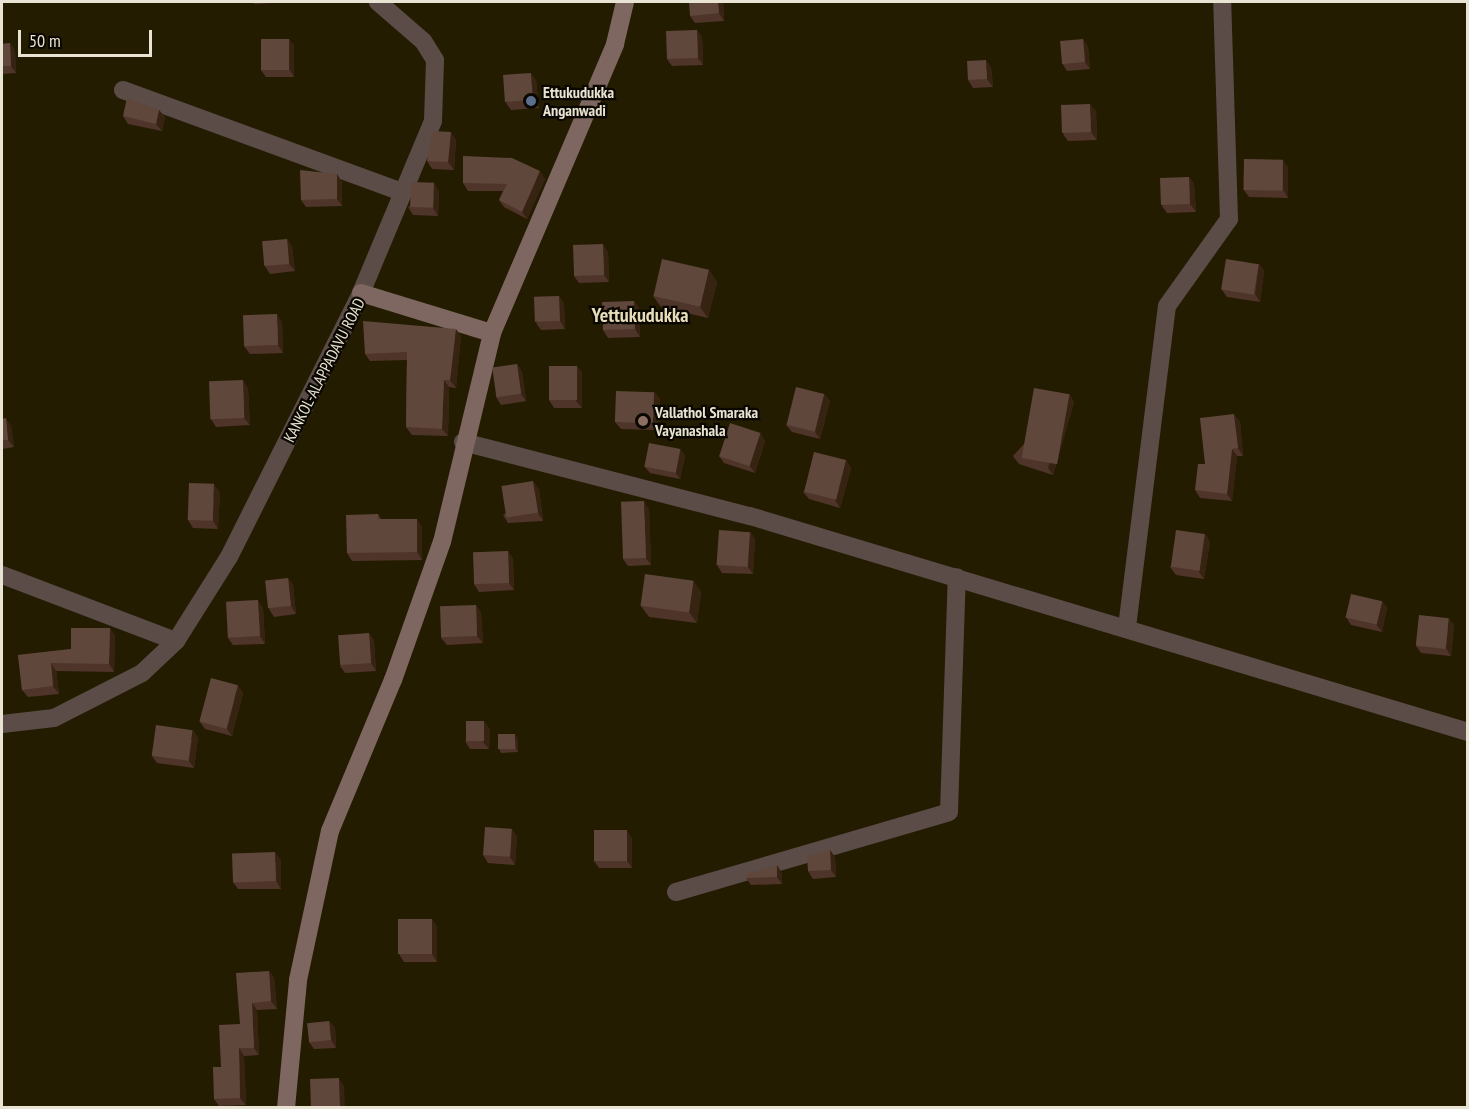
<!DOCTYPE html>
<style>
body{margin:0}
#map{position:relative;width:1469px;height:1109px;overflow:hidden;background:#241c00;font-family:"PT Sans Narrow",sans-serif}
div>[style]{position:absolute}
.minor>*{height:18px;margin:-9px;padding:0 9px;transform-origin:9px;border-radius:9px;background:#5b4c48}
.tertiary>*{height:18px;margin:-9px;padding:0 9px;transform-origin:9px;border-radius:9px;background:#5b4c48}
.secondary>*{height:18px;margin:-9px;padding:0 9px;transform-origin:9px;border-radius:9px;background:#7e6760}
.wall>*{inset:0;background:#4f342a}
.shaded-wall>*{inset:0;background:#372311}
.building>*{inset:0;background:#5f473c;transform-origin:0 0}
.dots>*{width:16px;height:16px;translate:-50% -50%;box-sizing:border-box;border:3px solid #0a0701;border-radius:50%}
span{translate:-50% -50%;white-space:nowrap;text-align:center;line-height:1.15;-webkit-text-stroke:4.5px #0a0701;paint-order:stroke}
.poi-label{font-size:16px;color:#e8e3d2;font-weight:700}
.left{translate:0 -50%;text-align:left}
.street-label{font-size:16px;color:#e8e3d2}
.quarter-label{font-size:20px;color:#e8ddbb;font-weight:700}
.frame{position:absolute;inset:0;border:3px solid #e8e3d2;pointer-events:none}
.scale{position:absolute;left:18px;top:30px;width:134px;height:27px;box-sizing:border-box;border:3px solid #e8e3d2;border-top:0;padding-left:8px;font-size:18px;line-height:21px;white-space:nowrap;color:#e8e3d2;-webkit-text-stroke:4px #0a0701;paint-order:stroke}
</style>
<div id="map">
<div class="minor">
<i style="left:123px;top:90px;width:297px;rotate:20.1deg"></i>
<i style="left:2px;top:575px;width:186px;rotate:20.8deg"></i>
<i style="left:1127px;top:627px;width:323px;rotate:-82.9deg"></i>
<i style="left:1167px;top:306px;width:107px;rotate:-54.5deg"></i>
<i style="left:1229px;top:219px;width:217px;rotate:-91.8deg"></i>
<i style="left:676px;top:892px;width:284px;rotate:-16.3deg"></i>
<i style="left:949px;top:812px;width:235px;rotate:-88.1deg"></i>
</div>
<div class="tertiary">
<i style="left:463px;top:442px;width:296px;rotate:14.5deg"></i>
<i style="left:750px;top:516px;width:750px;rotate:16.74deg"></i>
<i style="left:2px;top:724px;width:52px;rotate:-6.6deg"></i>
<i style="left:54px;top:718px;width:99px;rotate:-27.1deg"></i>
<i style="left:142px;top:673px;width:47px;rotate:-43.3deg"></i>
<i style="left:176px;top:641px;width:99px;rotate:-57.8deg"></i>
<i style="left:229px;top:557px;width:295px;rotate:-63.4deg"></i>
<i style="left:361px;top:293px;width:186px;rotate:-67.3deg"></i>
<i style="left:433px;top:121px;width:61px;rotate:-88.1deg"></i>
<i style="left:435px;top:60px;width:22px;rotate:-122deg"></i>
<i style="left:423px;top:41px;width:60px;rotate:-139.1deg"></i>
</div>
<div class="secondary">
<i style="left:361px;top:293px;width:137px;rotate:17deg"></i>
<i style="left:286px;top:1108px;width:129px;rotate:-84.6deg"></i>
<i style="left:298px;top:980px;width:152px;rotate:-77.9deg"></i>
<i style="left:330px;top:831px;width:164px;rotate:-67.4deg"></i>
<i style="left:393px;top:680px;width:146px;rotate:-70.5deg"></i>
<i style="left:442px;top:542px;width:215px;rotate:-76.5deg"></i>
<i style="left:492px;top:333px;width:314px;rotate:-66.9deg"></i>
<i style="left:615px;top:44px;width:43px;rotate:-76.6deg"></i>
</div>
<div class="wall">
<i style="clip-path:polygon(253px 2px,285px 2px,255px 4px)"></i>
<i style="clip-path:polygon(723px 2px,724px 21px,695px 23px,690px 16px)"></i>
<i style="clip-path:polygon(697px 30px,702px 37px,703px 65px,672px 66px,667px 59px)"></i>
<i style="clip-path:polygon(289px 39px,294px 46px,294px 77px,266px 77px,261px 70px)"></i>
<i style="clip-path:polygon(1083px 39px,1088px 47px,1090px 69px,1067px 71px,1062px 63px)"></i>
<i style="clip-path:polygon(10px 43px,15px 51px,16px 73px,2px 74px,2px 44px)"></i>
<i style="clip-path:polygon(991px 67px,993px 87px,973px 88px,968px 80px)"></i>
<i style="clip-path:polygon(536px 80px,539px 108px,511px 110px,506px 103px)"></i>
<i style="clip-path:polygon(159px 110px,165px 117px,162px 131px,128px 124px,123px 116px)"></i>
<i style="clip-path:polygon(1096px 111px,1097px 140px,1068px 141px,1063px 134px)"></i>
<i style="clip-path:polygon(456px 140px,454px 170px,432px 169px,427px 161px)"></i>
<i style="clip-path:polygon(1288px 167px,1288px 198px,1249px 197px,1244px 190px)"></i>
<i style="clip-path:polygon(337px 174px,342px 182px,342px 206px,306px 207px,301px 200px)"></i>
<i style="clip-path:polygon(1189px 177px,1194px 184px,1196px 212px,1167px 213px,1162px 206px)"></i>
<i style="clip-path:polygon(545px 179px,527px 219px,504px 207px,499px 200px,503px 191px,468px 191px,463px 183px)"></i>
<i style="clip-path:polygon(439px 191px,438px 216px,413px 215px,408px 207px)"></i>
<i style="clip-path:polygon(287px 239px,292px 247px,295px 271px,270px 274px,265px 266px)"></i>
<i style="clip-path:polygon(608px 252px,609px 282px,579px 283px,574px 276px)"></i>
<i style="clip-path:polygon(1259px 264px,1264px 271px,1260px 302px,1227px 297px,1222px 290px)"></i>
<i style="clip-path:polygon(709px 270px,717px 282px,708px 318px,661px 307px,653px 296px)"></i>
<i style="clip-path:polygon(559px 296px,564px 304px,565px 329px,541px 330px,536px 323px)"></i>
<i style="clip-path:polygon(634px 301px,639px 308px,640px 337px,608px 338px,603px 330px)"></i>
<i style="clip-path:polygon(282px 322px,283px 353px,250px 354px,244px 346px)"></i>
<i style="clip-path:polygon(461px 336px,456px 388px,449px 387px,448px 436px,412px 435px,406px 427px,407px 360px,370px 361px,365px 354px)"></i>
<i style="clip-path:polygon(517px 364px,522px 372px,526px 401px,501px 405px,496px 397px)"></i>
<i style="clip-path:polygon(577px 366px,582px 373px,582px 408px,554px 408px,549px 400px)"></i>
<i style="clip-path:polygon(248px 388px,250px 425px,216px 427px,211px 419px)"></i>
<i style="clip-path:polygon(654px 392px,660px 399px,659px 430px,621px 429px,615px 422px)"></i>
<i style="clip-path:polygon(824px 394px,830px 401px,820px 439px,792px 432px,786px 425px)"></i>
<i style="clip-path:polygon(1069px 394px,1074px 402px,1053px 475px,1019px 464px,1013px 456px)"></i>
<i style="clip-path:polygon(2px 419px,11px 426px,14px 447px,2px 449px)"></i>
<i style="clip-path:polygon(1240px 421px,1243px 456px,1237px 456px,1232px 501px,1200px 498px,1195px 490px,1205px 464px)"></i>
<i style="clip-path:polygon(760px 433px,765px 441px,755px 473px,724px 463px,719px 456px)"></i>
<i style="clip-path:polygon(680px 449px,685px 456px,680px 479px,650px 473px,644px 466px)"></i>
<i style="clip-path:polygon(846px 460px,851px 468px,840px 508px,809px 499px,803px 492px)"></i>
<i style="clip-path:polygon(539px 489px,543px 521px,508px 523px,503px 515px)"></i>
<i style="clip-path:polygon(220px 492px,218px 529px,193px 528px,188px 520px)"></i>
<i style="clip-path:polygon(649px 509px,651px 565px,628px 566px,623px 559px)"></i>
<i style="clip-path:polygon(378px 514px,381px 519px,422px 526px,422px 560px,352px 561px,347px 553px)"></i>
<i style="clip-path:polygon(750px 532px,755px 539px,753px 574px,722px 573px,717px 565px)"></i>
<i style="clip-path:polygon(1205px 534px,1210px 542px,1204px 579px,1176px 575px,1170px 567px)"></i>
<i style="clip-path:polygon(508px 551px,513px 559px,514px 590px,479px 592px,474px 584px)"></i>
<i style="clip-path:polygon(288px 578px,293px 585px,296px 614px,274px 617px,269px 609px)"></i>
<i style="clip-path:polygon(693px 581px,701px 592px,697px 623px,649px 617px,641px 606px)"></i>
<i style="clip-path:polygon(1382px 601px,1387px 608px,1382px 632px,1351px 625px,1346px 617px)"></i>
<i style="clip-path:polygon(476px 605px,481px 613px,483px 643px,447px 645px,441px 638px)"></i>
<i style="clip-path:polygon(263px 608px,265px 644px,233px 645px,228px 638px)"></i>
<i style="clip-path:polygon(1454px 625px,1451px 656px,1421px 653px,1416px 646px)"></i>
<i style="clip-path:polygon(110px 628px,115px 636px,114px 672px,56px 671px,59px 694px,28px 697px,22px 690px,18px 655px,71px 649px)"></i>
<i style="clip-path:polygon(369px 633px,374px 641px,376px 671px,345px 673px,340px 666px)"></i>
<i style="clip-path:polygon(243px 693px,232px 736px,205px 729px,200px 722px)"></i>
<i style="clip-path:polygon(490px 729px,489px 749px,470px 749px,465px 741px)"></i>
<i style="clip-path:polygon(198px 737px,194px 768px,157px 763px,152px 756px)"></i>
<i style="clip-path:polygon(518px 738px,518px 752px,501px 753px,499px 749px)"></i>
<i style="clip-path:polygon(517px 836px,515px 865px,488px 863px,483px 855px)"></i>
<i style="clip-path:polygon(632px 838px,632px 868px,599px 868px,594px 861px)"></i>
<i style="clip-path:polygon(830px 850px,835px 857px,836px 877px,813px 879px,808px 871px)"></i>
<i style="clip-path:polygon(281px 860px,281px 889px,238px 889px,233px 882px)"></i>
<i style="clip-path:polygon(782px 873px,782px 884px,751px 885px,746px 878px)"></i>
<i style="clip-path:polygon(432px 919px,437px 927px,437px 962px,404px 962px,399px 954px)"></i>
<i style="clip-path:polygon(269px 971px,274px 978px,277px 1009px,257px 1010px,259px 1055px,244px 1056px,246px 1105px,219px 1106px,214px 1099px,221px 1067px,240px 1024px)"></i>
<i style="clip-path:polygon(329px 1021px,335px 1028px,336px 1048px,314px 1049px,309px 1042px)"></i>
</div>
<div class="shaded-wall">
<i style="clip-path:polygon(718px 2px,723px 2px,724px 21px,719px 13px)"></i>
<i style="clip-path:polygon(697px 30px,702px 37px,703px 65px,698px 58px)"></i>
<i style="clip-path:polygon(289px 39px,294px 46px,294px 77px,289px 69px)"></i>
<i style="clip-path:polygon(1083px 39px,1088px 47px,1090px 69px,1085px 62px)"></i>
<i style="clip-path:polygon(10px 43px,15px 51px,16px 73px,11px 66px)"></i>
<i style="clip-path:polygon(986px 60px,991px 67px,993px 87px,987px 79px)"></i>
<i style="clip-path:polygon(531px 73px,536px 80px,539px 108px,533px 100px)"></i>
<i style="clip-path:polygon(1090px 104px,1096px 111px,1097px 140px,1091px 132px)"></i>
<i style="clip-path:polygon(159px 110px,165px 117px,162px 131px,156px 124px)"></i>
<i style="clip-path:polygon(451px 132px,456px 140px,454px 170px,448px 162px)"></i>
<i style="clip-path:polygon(1283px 160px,1288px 167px,1288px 198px,1283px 190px)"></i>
<i style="clip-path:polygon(540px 171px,545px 179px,527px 219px,522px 212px)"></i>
<i style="clip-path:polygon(337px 174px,342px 182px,342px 206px,337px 199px)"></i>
<i style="clip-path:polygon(1189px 177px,1194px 184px,1196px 212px,1190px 204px)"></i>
<i style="clip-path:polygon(434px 183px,439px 191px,438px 216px,433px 208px)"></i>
<i style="clip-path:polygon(287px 239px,292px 247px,295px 271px,289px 264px)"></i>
<i style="clip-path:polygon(603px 244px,608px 252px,609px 282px,604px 275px)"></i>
<i style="clip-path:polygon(1259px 264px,1264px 271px,1260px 302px,1255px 294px)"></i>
<i style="clip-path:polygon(709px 270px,717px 282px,708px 318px,700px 307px)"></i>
<i style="clip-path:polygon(559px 296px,564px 304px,565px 329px,560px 321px)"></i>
<i style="clip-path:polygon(634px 301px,639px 308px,640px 337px,635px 329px)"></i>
<i style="clip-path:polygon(277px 314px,282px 322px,283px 353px,278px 345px)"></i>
<i style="clip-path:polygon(456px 329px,461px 336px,456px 388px,450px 380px)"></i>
<i style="clip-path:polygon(517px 364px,522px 372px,526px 401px,521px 394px)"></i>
<i style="clip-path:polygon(577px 366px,582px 373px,582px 408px,576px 401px)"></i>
<i style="clip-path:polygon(243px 380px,248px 388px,250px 425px,244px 418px)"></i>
<i style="clip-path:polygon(444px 380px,449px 387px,448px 436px,442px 429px)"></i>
<i style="clip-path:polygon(654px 392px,660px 399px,659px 430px,653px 422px)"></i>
<i style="clip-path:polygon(824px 394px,830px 401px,820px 439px,815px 432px)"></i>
<i style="clip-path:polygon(1069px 394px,1074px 402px,1053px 475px,1048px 468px)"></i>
<i style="clip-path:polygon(1234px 414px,1240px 421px,1243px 456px,1238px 448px)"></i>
<i style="clip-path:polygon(6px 418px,11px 426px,14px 447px,8px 440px)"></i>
<i style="clip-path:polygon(760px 433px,765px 441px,755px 473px,749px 465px)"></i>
<i style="clip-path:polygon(680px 449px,685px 456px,680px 479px,675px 472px)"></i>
<i style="clip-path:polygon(1232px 449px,1237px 456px,1232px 501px,1227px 494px)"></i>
<i style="clip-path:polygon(846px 460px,851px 468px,840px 508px,835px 500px)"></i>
<i style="clip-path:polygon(533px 481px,539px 489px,543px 521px,538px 513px)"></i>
<i style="clip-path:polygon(214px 484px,220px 492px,218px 529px,213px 521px)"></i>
<i style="clip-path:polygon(644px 501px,649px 509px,651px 565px,646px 558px)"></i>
<i style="clip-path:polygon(417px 519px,422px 526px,422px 560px,417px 552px)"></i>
<i style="clip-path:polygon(750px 532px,755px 539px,753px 574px,748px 567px)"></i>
<i style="clip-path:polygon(1205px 534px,1210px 542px,1204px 579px,1199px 572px)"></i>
<i style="clip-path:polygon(508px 551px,513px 559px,514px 590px,509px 583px)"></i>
<i style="clip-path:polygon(288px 578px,293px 585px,296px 614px,291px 606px)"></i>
<i style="clip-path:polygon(693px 581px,701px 592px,697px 623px,689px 612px)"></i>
<i style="clip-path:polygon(258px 600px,263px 608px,265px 644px,260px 636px)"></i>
<i style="clip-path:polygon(1382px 601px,1387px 608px,1382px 632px,1376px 624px)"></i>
<i style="clip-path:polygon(476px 605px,481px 613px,483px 643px,477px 636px)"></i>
<i style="clip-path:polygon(1449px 618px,1454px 625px,1451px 656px,1446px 648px)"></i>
<i style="clip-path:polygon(110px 628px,115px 636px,114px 672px,109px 664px)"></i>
<i style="clip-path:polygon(369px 633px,374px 641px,376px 671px,371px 663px)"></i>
<i style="clip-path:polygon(51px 663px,56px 671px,59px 694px,53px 686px)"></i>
<i style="clip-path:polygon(238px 685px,243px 693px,232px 736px,227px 729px)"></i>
<i style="clip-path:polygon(484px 721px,490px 729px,489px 749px,483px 742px)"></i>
<i style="clip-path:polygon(193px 730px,198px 737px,194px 768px,189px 761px)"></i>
<i style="clip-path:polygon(515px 734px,518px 738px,518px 752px,516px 748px)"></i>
<i style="clip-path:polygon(512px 829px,517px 836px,515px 865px,510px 857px)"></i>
<i style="clip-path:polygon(627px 830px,632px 838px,632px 868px,627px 861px)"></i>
<i style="clip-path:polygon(830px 850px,835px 857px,836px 877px,831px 870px)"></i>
<i style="clip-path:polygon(275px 852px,281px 860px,281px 889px,276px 881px)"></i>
<i style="clip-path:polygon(777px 865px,782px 873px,782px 884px,777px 877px)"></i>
<i style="clip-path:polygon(432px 919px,437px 927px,437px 962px,432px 954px)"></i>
<i style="clip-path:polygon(269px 971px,274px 978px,277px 1009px,271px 1001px)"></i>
<i style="clip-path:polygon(252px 1003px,257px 1010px,259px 1055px,254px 1048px)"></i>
<i style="clip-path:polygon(329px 1021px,335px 1028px,336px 1048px,331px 1040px)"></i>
<i style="clip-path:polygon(239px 1048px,244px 1056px,246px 1105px,240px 1098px)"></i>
<i style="clip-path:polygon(339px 1078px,344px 1086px,345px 1107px,340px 1107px)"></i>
</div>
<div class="building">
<i style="clip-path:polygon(689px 2px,718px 2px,719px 13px,690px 16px)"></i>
<i style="left:697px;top:30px;width:28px;height:31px;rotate:88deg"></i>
<i style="left:261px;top:39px;width:28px;height:31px"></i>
<i style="left:1083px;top:39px;width:23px;height:23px;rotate:85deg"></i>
<i style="clip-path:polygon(10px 43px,11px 66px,2px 66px,2px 44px)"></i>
<i style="left:986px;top:60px;width:19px;height:19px;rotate:87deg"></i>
<i style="left:531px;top:73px;width:27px;height:28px;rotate:86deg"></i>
<i style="clip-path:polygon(127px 98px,159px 110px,156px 124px,123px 116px)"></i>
<i style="left:1090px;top:104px;width:28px;height:29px;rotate:88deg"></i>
<i style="clip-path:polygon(432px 131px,451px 132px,448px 162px,427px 161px)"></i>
<i style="clip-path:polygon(463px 156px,512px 158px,540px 171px,522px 212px,499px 200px,507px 184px,463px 183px)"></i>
<i style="left:1244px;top:159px;width:39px;height:31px;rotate:1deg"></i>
<i style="clip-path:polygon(300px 170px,337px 174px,337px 199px,301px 200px)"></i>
<i style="left:1189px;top:177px;width:27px;height:29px;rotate:88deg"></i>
<i style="left:411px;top:182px;width:23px;height:25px;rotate:2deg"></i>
<i style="left:287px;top:239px;width:25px;height:25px;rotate:85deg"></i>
<i style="left:603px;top:244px;width:31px;height:30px;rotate:88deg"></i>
<i style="left:662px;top:259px;width:48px;height:38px;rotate:13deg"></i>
<i style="left:1226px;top:259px;width:33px;height:31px;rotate:9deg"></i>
<i style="left:559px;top:296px;width:25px;height:25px;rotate:88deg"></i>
<i style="left:634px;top:301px;width:28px;height:32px;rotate:88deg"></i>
<i style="left:277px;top:314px;width:31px;height:34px;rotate:88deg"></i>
<i style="clip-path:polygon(363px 321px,456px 329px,450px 380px,444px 380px,442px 429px,406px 427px,407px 352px,365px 354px)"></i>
<i style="left:517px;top:364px;width:30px;height:25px;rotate:82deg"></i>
<i style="left:549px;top:366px;width:28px;height:34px"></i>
<i style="left:243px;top:380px;width:38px;height:34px;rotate:88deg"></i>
<i style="left:796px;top:387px;width:29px;height:39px;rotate:14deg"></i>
<i style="left:1034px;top:388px;width:36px;height:71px;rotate:10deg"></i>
<i style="left:616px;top:391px;width:38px;height:31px;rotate:2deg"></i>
<i style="clip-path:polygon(1234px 414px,1238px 448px,1232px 449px,1227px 494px,1195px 490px,1198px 464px,1205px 464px,1200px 418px)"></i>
<i style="clip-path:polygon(6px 418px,8px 440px,2px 440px,2px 419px)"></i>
<i style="left:730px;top:423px;width:32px;height:35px;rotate:18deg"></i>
<i style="left:649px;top:443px;width:32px;height:24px;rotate:11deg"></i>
<i style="left:814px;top:452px;width:33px;height:41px;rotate:14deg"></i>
<i style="left:533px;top:481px;width:32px;height:32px;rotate:81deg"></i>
<i style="left:189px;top:483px;width:25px;height:37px;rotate:2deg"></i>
<i style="left:644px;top:501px;width:57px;height:23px;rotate:88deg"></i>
<i style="clip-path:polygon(378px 514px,378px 519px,417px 519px,417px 552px,347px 553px,346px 515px)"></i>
<i style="left:719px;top:530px;width:31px;height:35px;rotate:4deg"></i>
<i style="left:1176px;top:530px;width:29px;height:37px;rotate:8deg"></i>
<i style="left:508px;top:551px;width:32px;height:35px;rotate:88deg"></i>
<i style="left:645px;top:574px;width:49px;height:32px;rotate:8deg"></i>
<i style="left:288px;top:578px;width:28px;height:23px;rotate:84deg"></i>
<i style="left:1351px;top:594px;width:32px;height:24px;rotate:13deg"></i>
<i style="left:258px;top:600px;width:36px;height:32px;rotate:87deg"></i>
<i style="left:476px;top:605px;width:31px;height:36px;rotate:88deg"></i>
<i style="left:1419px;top:615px;width:30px;height:31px;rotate:6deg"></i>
<i style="clip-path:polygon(71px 628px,110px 628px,109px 664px,51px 663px,53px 686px,22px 690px,18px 655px,71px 649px)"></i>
<i style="left:369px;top:633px;width:30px;height:31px;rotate:86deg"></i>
<i style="left:211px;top:678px;width:28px;height:45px;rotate:15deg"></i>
<i style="left:466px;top:721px;width:18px;height:20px"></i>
<i style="left:156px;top:725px;width:37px;height:31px;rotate:8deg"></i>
<i style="left:498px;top:734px;width:17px;height:15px"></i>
<i style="left:485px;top:827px;width:27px;height:28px;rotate:4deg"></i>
<i style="left:594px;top:830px;width:33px;height:31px"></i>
<i style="clip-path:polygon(830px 850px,831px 870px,808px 871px,807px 856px)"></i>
<i style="left:275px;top:852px;width:29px;height:43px;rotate:88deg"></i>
<i style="clip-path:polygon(777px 865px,777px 877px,746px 878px,746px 874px)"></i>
<i style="left:432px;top:919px;width:35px;height:34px;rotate:90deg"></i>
<i style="clip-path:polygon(269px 971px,271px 1001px,252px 1003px,254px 1048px,239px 1048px,240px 1098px,214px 1099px,213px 1067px,221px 1067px,219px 1025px,240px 1024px,236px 973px)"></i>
<i style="left:329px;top:1021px;width:19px;height:22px;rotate:84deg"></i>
<i style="left:339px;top:1078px;width:29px;height:29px;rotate:88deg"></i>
</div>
<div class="dots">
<i style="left:531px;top:101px;background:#5c6f8a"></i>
<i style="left:643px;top:421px;background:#8d6e63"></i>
</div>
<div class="poi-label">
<span class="left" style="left:543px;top:101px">Ettukudukka<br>Anganwadi</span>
<span class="left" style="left:655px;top:421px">Vallathol Smaraka<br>Vayanashala</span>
</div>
<div class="street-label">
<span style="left:324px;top:370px;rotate:-63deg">KANKOL-ALAPPADAVU ROAD</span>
</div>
<div class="quarter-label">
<span style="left:640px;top:315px">Yettukudukka</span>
</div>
<div class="frame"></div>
<div class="scale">50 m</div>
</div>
